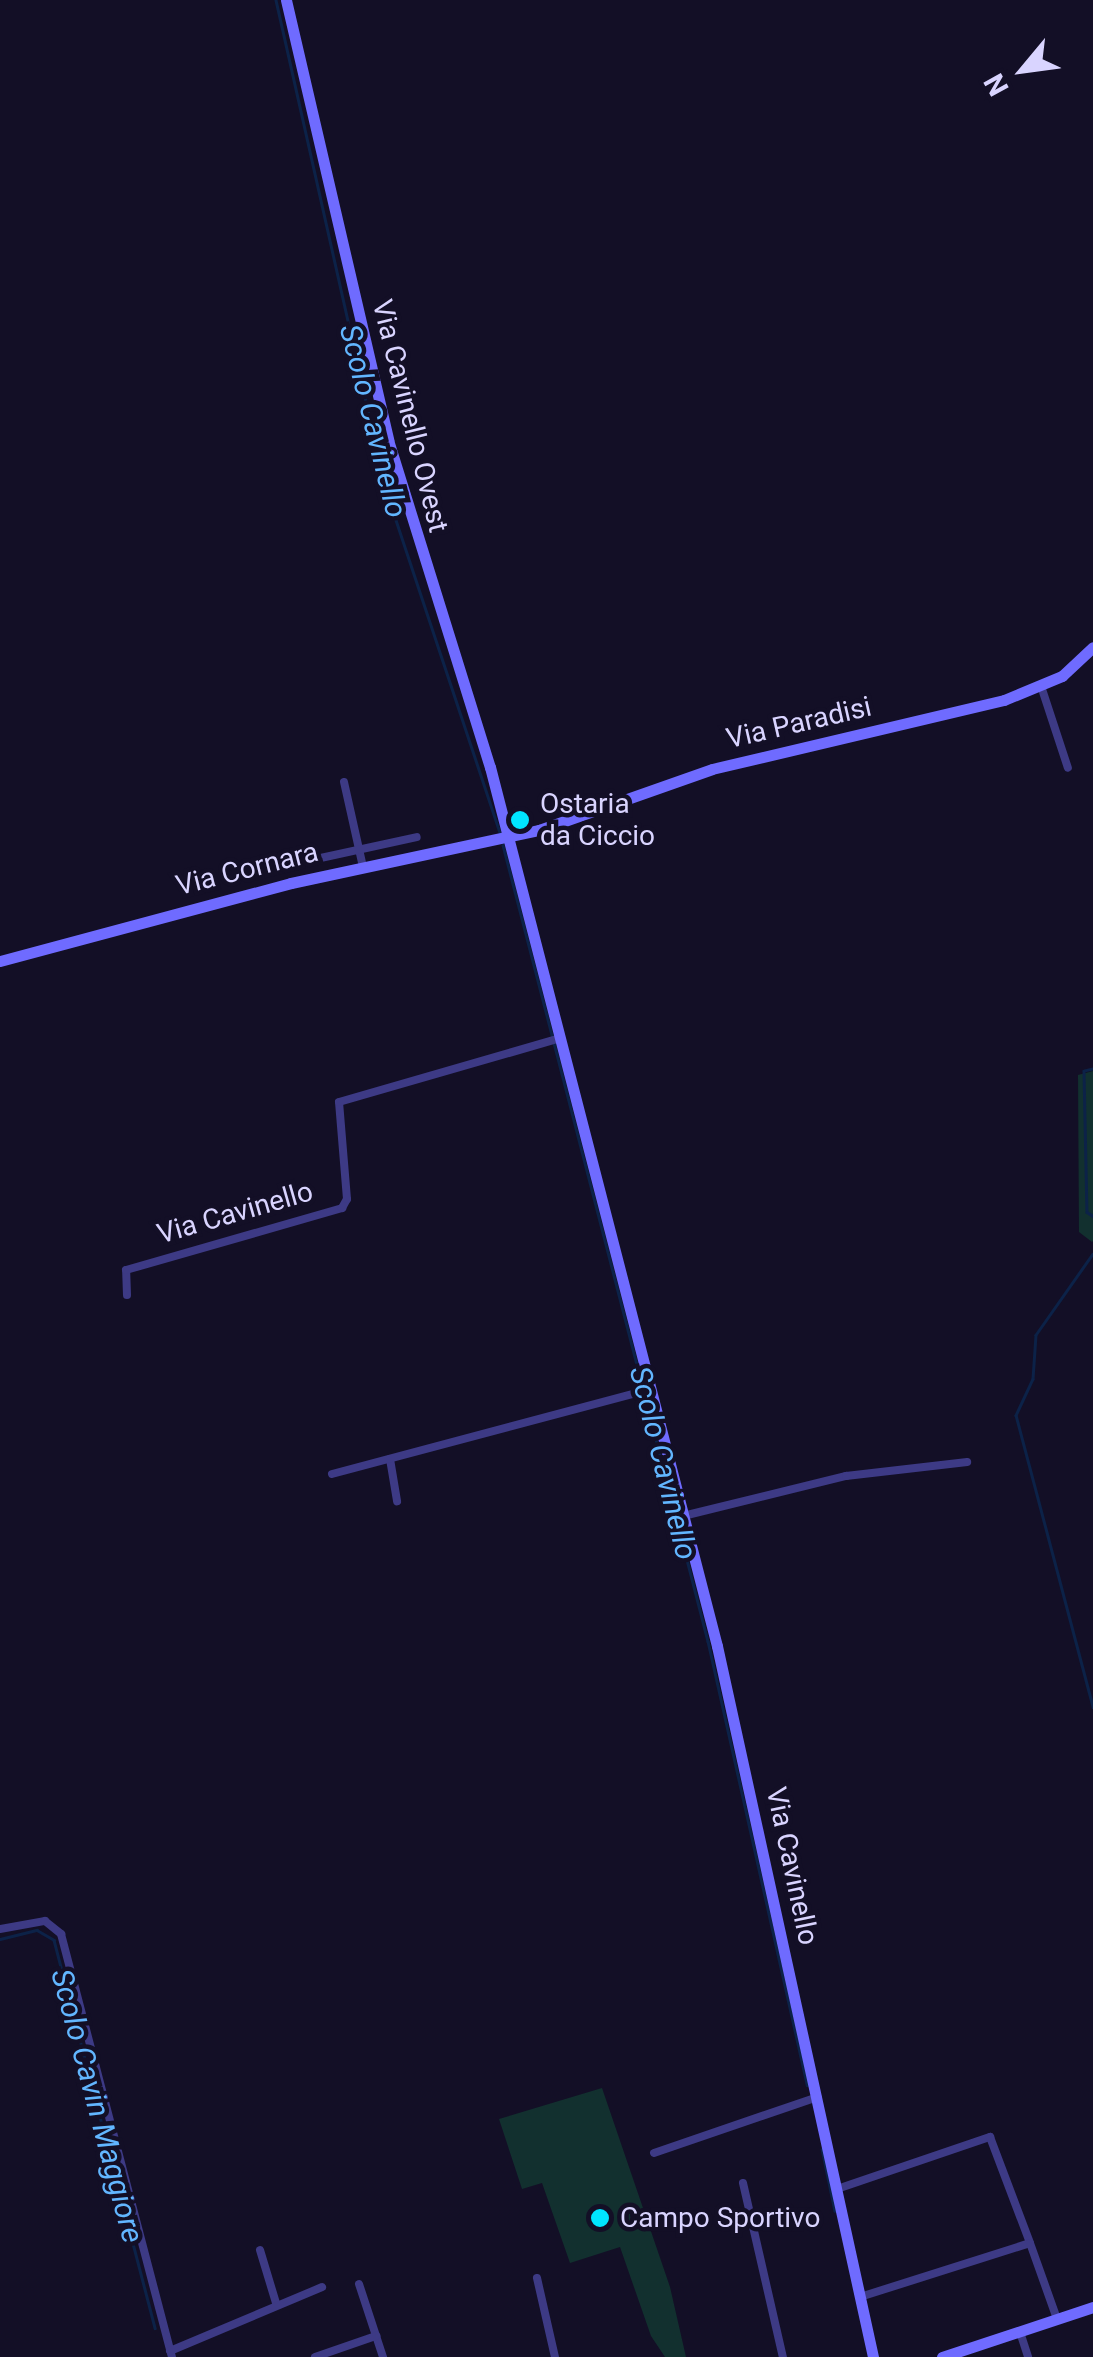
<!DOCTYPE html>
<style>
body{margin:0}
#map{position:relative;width:1093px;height:2357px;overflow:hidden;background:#130f26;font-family:Roboto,sans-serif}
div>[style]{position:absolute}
.green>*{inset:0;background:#12302f}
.stream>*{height:2.5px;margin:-1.25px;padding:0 1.25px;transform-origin:1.25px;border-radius:1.25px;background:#0c2248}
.street>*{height:8px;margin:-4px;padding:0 4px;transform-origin:4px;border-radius:4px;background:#3d3a85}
.secondary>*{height:11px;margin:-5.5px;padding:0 5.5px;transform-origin:5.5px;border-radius:5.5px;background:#6f6bff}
.dots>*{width:28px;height:28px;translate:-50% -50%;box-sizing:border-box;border:5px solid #130f26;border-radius:50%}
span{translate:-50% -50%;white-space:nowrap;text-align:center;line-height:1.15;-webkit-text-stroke:9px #130f26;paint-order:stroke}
.street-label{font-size:28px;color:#d9d4ff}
.poi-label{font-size:28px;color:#d9d4ff}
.left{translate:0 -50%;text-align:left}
.water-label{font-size:30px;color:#62b6ff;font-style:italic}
.north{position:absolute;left:973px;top:20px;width:100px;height:100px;-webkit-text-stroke:8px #130f26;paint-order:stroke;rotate:241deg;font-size:28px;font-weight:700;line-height:40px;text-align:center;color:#d9d4ff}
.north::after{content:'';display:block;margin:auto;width:35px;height:45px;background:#d9d4ff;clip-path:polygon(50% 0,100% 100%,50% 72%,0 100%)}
</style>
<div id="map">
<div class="green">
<i style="clip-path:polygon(1093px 1071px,1093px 1241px,1092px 1242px,1079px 1232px,1078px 1075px)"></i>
<i style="clip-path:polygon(602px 2088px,670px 2287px,686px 2357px,665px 2357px,651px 2336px,620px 2247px,570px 2263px,542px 2183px,522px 2189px,499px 2119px)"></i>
</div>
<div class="stream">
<i style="left:276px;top:0;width:502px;rotate:77.35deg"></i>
<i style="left:386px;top:490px;width:360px;rotate:71.6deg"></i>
<i style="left:503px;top:845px;width:561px;rotate:75.54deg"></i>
<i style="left:1093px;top:1069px;width:9px;rotate:167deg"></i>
<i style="left:1084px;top:1071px;width:141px;rotate:88.8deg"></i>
<i style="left:1087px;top:1212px;width:7px;rotate:34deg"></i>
<i style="left:1093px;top:1254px;width:99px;rotate:125.1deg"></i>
<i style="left:1036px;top:1335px;width:44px;rotate:93.9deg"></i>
<i style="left:1033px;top:1379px;width:40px;rotate:115deg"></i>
<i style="left:1016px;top:1415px;width:302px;rotate:75.2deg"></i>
<i style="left:645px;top:1396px;width:253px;rotate:75.6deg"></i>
<i style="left:708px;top:1641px;width:455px;rotate:77.4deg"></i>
<i style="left:0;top:1939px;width:38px;rotate:-14deg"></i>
<i style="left:37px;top:1930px;width:20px;rotate:30deg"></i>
<i style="left:54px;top:1940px;width:401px;rotate:75.4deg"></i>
<i style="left:822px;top:2149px;width:63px;rotate:78.2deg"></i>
</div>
<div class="street">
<i style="left:1041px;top:686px;width:86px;rotate:71.8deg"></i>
<i style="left:344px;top:782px;width:87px;rotate:77.4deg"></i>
<i style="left:316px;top:859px;width:103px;rotate:-12.3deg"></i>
<i style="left:127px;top:1295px;width:25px;rotate:-92deg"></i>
<i style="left:126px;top:1270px;width:225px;rotate:-16deg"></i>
<i style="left:342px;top:1208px;width:10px;rotate:-61deg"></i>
<i style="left:347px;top:1199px;width:97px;rotate:-94.7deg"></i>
<i style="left:339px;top:1102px;width:231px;rotate:-16.1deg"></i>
<i style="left:390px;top:1459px;width:43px;rotate:80.5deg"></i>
<i style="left:332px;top:1474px;width:330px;rotate:-14.9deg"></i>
<i style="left:683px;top:1516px;width:168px;rotate:-13.8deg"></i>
<i style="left:846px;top:1476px;width:122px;rotate:-6.6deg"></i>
<i style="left:0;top:1929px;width:46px;rotate:-10.1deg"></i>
<i style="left:45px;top:1921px;width:21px;rotate:39deg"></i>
<i style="left:61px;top:1934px;width:437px;rotate:75.3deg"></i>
<i style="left:654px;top:2153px;width:173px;rotate:-18.9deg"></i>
<i style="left:743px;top:2183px;width:179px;rotate:77.1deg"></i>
<i style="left:837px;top:2189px;width:162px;rotate:-18.8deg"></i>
<i style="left:990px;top:2137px;width:113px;rotate:69.3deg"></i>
<i style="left:260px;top:2250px;width:55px;rotate:73.2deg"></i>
<i style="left:537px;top:2278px;width:81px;rotate:77.2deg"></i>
<i style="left:359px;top:2284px;width:77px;rotate:71.8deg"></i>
<i style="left:860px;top:2297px;width:178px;rotate:-17.6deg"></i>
<i style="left:1030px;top:2243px;width:81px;rotate:70.4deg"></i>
<i style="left:1020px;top:2332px;width:26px;rotate:72deg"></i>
<i style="left:170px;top:2351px;width:165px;rotate:-22.8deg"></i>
<i style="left:315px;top:2357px;width:65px;rotate:-19deg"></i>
</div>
<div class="secondary">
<i style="left:286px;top:0;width:452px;rotate:76.9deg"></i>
<i style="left:388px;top:440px;width:343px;rotate:72.7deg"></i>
<i style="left:490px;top:767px;width:908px;rotate:75.52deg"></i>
<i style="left:717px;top:1646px;width:728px;rotate:77.62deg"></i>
<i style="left:0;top:961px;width:301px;rotate:-15deg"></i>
<i style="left:291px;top:883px;width:254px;rotate:-12.1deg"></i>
<i style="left:539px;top:830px;width:183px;rotate:-19.4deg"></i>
<i style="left:712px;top:769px;width:300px;rotate:-13.3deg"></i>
<i style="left:1004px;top:700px;width:63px;rotate:-22.5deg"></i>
<i style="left:1062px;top:676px;width:42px;rotate:-43.1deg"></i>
<i style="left:942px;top:2357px;width:159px;rotate:-18.3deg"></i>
</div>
<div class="dots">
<i style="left:520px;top:820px;background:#00e5ff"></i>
<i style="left:600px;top:2218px;background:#00e5ff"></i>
</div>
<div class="street-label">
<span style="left:410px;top:416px;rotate:76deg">Via Cavinello Ovest</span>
<span style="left:799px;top:723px;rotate:-13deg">Via Paradisi</span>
<span style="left:247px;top:869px;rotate:-14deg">Via Cornara</span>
<span style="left:235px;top:1213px;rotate:-16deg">Via Cavinello</span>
<span style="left:792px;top:1866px;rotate:78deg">Via Cavinello</span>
</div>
<div class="poi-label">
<span class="left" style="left:540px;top:820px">Ostaria<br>da Ciccio</span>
<span class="left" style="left:620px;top:2218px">Campo Sportivo</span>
</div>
<div class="water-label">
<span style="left:373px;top:421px;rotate:76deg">Scolo Cavinello</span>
<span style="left:663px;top:1463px;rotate:76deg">Scolo Cavinello</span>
<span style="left:97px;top:2106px;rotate:75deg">Scolo Cavin Maggiore</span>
</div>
<div class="north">N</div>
</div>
